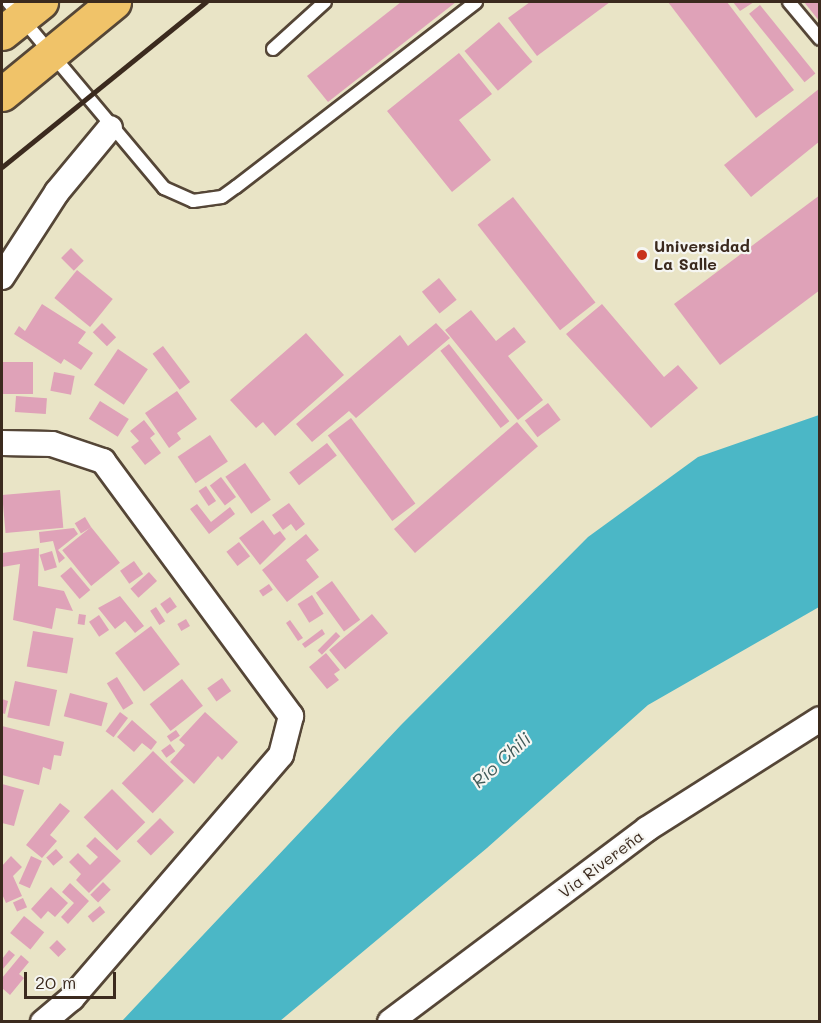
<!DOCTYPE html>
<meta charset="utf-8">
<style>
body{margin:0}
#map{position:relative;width:821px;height:1023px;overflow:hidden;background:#e9e4c6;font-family:Mali,sans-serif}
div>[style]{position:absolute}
.water>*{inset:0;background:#4bb7c6}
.building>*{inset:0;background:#dfa2b8;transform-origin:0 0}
.roads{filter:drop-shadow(2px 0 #554637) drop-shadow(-2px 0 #554637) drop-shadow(0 2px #554637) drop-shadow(0 -2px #554637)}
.service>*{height:12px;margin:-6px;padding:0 6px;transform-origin:6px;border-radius:6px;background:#fff}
.minor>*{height:24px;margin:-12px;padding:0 12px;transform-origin:12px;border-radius:12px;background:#fff}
.primary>*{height:33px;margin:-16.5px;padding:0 16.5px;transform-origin:16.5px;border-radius:16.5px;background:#f0c369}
.rail>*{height:4.5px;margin:-2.25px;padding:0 2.25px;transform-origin:2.25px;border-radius:2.25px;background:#3b2a1e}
.dots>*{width:16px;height:16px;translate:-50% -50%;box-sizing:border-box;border:3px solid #f6f6f2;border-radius:50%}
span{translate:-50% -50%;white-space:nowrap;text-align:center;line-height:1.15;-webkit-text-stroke:4.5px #f6f6f2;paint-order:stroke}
.poi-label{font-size:16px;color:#3b2a1e;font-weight:700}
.left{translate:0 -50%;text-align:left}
.street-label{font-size:16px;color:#3b2a1e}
.water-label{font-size:18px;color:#415b59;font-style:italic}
.frame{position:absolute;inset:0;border:3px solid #3b2a1e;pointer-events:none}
.scale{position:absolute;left:24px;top:972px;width:92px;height:27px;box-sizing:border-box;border:3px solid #3b2a1e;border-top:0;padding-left:8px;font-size:18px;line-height:21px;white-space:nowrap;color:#3b2a1e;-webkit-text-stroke:4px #f6f6f2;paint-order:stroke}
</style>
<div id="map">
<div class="water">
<i style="clip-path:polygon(819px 415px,819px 607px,648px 705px,487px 848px,280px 1021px,122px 1021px,401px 725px,588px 537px,698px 457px)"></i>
</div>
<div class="building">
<i style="clip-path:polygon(401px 2px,456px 2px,328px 102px,307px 76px)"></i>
<i style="clip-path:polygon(530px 2px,610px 2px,537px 56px,508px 18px)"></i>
<i style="clip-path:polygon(668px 2px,727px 2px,794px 90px,756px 118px)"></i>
<i style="clip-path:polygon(733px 2px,754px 2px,740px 11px)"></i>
<i style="clip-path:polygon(804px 2px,820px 2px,820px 22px)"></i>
<i style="left:760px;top:5px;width:88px;height:14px;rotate:51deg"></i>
<i style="left:499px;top:22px;width:52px;height:45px;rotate:50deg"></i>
<i style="clip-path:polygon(459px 53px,492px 94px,459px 120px,491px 160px,452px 192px,387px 111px)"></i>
<i style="clip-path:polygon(820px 88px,820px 141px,751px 197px,724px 165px)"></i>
<i style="clip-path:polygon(820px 195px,820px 290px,720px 365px,674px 304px)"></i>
<i style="left:513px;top:197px;width:134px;height:45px;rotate:52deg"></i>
<i style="left:71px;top:248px;width:18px;height:14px;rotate:45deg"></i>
<i style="left:77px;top:270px;width:46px;height:36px;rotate:39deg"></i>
<i style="left:439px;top:278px;width:28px;height:22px;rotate:51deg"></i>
<i style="clip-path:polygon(42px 304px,86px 332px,78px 343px,93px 353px,81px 370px,64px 359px,61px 364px,14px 334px,19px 326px,25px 331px)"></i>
<i style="clip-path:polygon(602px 304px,664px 377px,678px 365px,698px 388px,651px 428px,566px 334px)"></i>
<i style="clip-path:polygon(471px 310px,496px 341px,514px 327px,526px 342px,508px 356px,543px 400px,518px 420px,445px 330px)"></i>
<i style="left:102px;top:323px;width:20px;height:13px;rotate:45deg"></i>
<i style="clip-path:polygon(436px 323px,450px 338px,356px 418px,349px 411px,312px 442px,296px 424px,400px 335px,408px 346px)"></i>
<i style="clip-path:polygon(306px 333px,344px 375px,275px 436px,263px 422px,256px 428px,230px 400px)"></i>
<i style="left:449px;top:344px;width:98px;height:11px;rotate:52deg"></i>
<i style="left:163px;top:346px;width:45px;height:13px;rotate:53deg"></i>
<i style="left:118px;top:349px;width:36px;height:43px;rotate:34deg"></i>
<i style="left:33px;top:362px;width:32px;height:31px;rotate:90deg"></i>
<i style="left:54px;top:372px;width:21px;height:19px;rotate:11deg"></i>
<i style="clip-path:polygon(177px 391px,197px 419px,177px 433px,181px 439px,169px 448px,145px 413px)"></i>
<i style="left:16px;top:396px;width:31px;height:16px;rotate:4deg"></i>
<i style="left:100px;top:401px;width:34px;height:21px;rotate:32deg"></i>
<i style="left:548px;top:403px;width:21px;height:29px;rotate:53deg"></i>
<i style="left:351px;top:418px;width:107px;height:29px;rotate:53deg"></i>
<i style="clip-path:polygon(144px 420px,155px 434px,150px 438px,161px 453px,145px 465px,131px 447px,139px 441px,130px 431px)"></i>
<i style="left:517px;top:422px;width:32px;height:163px;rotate:49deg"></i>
<i style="left:210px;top:435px;width:32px;height:39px;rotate:56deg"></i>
<i style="left:327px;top:443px;width:16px;height:48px;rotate:52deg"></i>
<i style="left:245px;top:463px;width:45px;height:24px;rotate:55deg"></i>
<i style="left:221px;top:477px;width:25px;height:14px;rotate:53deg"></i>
<i style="left:206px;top:486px;width:18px;height:9px;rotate:56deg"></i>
<i style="left:60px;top:490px;width:38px;height:58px;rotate:85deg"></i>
<i style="clip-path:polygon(289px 503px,305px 524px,296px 531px,291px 524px,283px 530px,272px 515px)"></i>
<i style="clip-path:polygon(197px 504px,211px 522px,230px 507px,235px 514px,209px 534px,190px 509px)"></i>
<i style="left:85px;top:517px;width:12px;height:12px;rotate:59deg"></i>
<i style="clip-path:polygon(263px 520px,274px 535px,280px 531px,286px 539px,260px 565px,239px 538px)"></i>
<i style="left:91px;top:527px;width:46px;height:37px;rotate:51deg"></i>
<i style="clip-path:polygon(74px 528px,78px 534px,58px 550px,65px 558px,59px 563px,53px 541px,40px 543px,39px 532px)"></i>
<i style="clip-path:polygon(306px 534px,319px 550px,306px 560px,319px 577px,287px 602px,262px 570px)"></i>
<i style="left:239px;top:542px;width:18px;height:16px;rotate:52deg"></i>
<i style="clip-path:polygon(39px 548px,38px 586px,64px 591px,73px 611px,56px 608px,52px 629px,13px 620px,20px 564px,2px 567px,2px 553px)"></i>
<i style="left:52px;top:551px;width:17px;height:13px;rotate:73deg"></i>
<i style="left:134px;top:561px;width:16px;height:17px;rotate:55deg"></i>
<i style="left:71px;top:567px;width:30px;height:14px;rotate:50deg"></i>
<i style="left:149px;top:572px;width:12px;height:25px;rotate:48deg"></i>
<i style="left:332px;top:581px;width:48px;height:20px;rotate:54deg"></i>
<i style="left:269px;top:584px;width:7px;height:12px;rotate:56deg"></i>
<i style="left:312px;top:595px;width:22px;height:17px;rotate:58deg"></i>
<i style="clip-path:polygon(120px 596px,144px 626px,135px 633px,125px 621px,115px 629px,98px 608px)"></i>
<i style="left:170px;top:597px;width:12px;height:12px;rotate:55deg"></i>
<i style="left:156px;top:607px;width:17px;height:7px;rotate:57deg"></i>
<i style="left:79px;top:614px;width:7px;height:10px;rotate:8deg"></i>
<i style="left:372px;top:614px;width:25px;height:56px;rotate:50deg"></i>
<i style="left:99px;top:615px;width:18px;height:12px;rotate:56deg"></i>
<i style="left:186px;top:619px;width:8px;height:10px;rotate:60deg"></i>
<i style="clip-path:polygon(290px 620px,303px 638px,298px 641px,286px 623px)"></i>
<i style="left:151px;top:626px;width:48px;height:45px;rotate:53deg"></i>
<i style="clip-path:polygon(322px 629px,325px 634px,305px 648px,302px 644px)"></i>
<i style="left:33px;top:631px;width:41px;height:36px;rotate:10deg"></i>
<i style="left:336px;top:632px;width:6px;height:26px;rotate:45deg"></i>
<i style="clip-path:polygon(326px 653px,340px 670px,334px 674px,339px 680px,327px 689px,309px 667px)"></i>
<i style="left:117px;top:677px;width:31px;height:12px;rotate:58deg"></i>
<i style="left:222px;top:678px;width:16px;height:18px;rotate:55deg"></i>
<i style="left:182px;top:679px;width:34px;height:41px;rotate:52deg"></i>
<i style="left:15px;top:681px;width:43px;height:37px;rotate:12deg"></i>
<i style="left:70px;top:693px;width:39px;height:24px;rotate:15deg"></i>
<i style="clip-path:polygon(2px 699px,8px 701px,5px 714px,2px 713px)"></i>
<i style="left:120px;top:712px;width:10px;height:24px;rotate:37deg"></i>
<i style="clip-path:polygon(205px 712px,238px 742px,222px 760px,218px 756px,194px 784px,170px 762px,185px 745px,179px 740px)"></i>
<i style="clip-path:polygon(132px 720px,157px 742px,151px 750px,142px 743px,134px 752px,117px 737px)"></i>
<i style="clip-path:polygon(2px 726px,64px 742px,61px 756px,54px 755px,51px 770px,43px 767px,39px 785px,2px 775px)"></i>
<i style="left:176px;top:730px;width:7px;height:11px;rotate:56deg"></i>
<i style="left:170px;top:744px;width:9px;height:11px;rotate:54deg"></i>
<i style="left:153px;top:751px;width:43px;height:45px;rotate:44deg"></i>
<i style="clip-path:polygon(2px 784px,24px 790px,14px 826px,2px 823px)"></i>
<i style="left:112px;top:789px;width:47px;height:40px;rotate:45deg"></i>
<i style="clip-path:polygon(60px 803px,70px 811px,50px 835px,57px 841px,42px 858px,26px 845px)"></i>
<i style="left:160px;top:818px;width:20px;height:33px;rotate:45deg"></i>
<i style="clip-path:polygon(95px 837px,121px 861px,89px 893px,76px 880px,81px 874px,69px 862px,78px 853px,90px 865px,98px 857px,86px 846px)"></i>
<i style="left:56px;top:849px;width:11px;height:13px;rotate:49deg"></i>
<i style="clip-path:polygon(11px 856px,22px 867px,13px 876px,22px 896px,6px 903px,2px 894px,2px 866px)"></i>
<i style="left:31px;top:856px;width:12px;height:30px;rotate:24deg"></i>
<i style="left:103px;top:882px;width:11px;height:18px;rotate:45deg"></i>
<i style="clip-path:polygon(70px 883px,89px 901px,68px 924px,61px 917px,74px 903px,62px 892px)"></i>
<i style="clip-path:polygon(51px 887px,68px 903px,55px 917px,48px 911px,41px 919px,31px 909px)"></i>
<i style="left:23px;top:898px;width:10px;height:11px;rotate:66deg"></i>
<i style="left:100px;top:906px;width:8px;height:16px;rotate:50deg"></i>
<i style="left:24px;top:916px;width:26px;height:22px;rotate:39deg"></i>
<i style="left:57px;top:940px;width:13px;height:11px;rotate:45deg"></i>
<i style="clip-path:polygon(9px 950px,15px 955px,2px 970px,2px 959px)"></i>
<i style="clip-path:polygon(21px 955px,29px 962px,19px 974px,24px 978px,10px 995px,2px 988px,2px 978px)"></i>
</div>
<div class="roads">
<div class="service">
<i style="left:8px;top:2px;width:243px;rotate:50deg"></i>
<i style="left:164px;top:188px;width:32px;rotate:24deg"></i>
<i style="left:193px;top:201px;width:29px;rotate:-8deg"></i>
<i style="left:222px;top:197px;width:17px;rotate:-36deg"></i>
<i style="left:236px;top:187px;width:303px;rotate:-37.6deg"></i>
<i style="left:789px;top:2px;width:48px;rotate:50deg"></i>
<i style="left:273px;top:49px;width:70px;rotate:-42.1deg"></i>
</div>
<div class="minor">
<i style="left:2px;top:277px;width:101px;rotate:-57.1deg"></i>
<i style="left:57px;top:192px;width:83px;rotate:-50.4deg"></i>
<i style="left:2px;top:443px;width:50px;rotate:1.1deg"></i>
<i style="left:52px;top:444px;width:54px;rotate:18.4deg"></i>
<i style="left:103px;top:461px;width:317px;rotate:53.6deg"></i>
<i style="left:291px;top:716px;width:40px;rotate:104.4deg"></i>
<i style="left:281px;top:755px;width:321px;rotate:130.7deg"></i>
<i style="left:72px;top:998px;width:38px;rotate:140deg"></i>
<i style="left:390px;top:1022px;width:321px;rotate:-36.9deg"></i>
<i style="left:647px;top:829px;width:205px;rotate:-32.4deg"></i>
</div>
<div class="primary">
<i style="left:2px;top:33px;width:50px;rotate:-38.5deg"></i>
<i style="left:2px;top:94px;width:145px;rotate:-39.4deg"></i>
</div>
</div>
<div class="rail">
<i style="left:2px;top:167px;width:262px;rotate:-39deg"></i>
</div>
<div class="dots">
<i style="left:642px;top:255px;background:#c8321e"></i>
</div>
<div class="poi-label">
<span class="left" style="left:654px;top:255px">Universidad<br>La Salle</span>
</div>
<div class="street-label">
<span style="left:601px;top:864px;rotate:-37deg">Via Rivereña</span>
</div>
<div class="water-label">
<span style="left:501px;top:760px;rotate:-42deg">Río Chili</span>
</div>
<div class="frame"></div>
<div class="scale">20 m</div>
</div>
